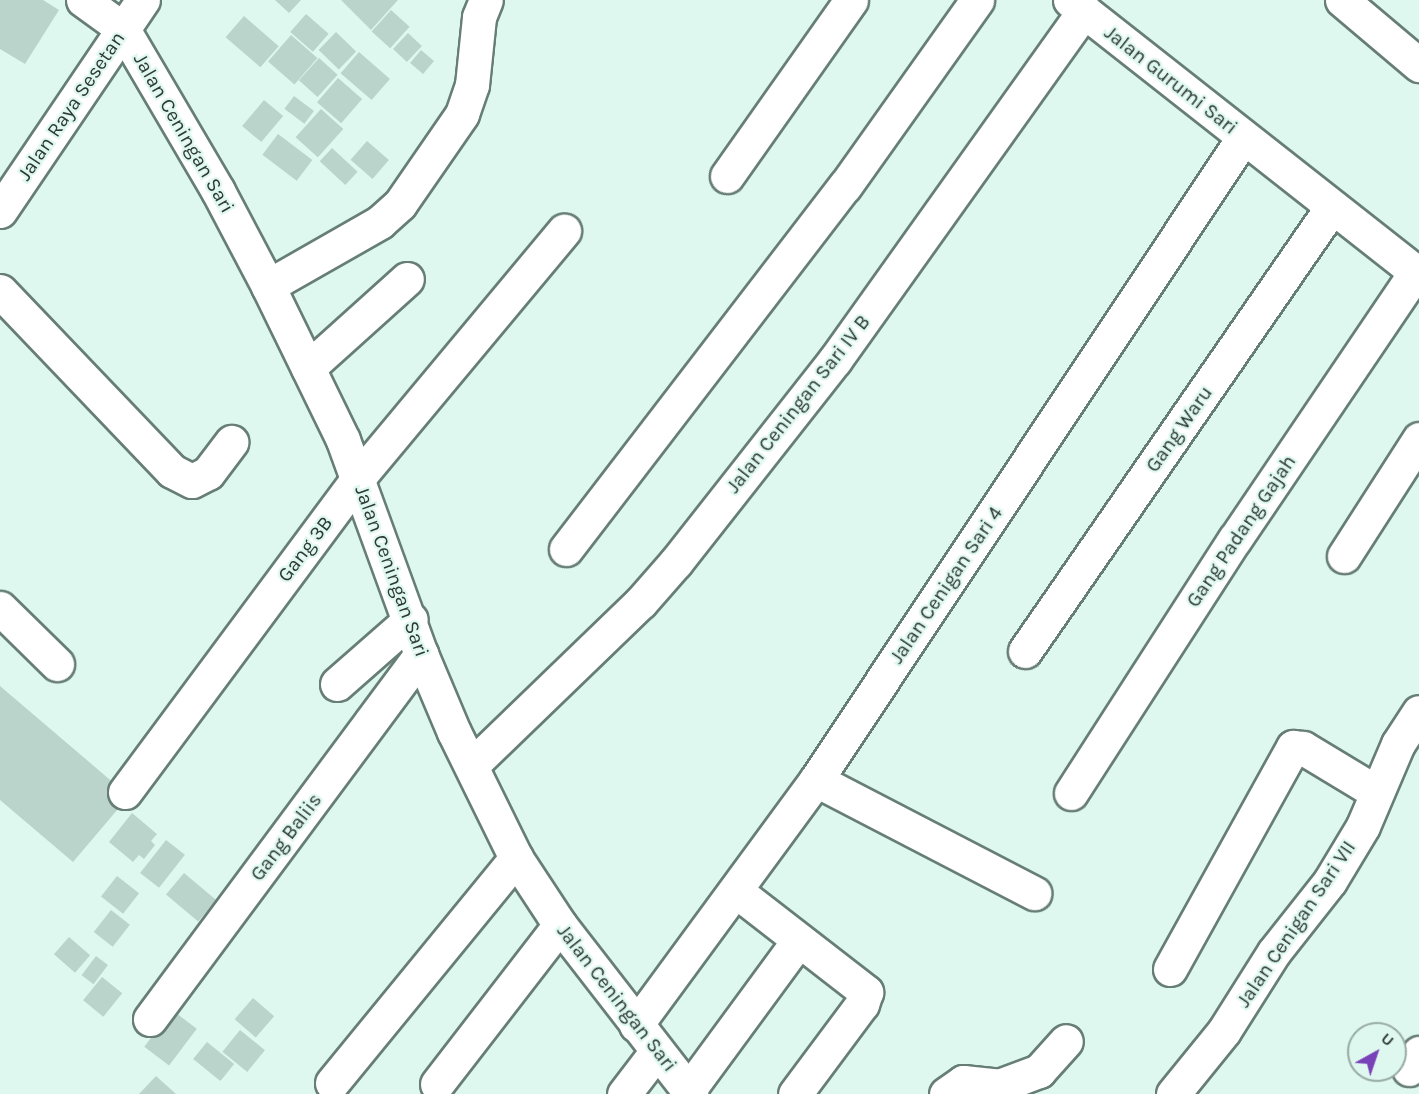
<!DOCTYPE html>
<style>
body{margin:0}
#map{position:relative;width:1419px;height:1094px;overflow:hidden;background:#def8ef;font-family:Karla,sans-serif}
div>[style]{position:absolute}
.building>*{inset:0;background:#bbd4cb;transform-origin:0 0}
.roads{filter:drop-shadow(2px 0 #677e76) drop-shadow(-2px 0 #677e76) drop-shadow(0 2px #677e76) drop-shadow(0 -2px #677e76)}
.minor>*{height:33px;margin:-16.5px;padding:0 16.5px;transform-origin:16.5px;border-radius:16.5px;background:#fff}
.major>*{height:33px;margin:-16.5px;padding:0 16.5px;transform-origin:16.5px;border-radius:16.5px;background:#fff}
span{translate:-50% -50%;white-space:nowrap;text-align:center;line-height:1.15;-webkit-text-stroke:4.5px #def8ef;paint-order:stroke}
.street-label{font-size:20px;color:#2e3835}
.north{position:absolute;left:1347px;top:1022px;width:60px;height:60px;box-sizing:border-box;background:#def8ef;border:2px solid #98aba5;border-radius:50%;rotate:40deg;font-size:16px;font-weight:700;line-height:24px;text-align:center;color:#2e3835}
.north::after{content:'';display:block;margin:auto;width:21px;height:27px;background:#7942b8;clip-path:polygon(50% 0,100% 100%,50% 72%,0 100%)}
</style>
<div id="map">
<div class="building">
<i style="clip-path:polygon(0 0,43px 0,59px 10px,25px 64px,0 49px)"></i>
<i style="clip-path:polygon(275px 0,301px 0,289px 13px)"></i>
<i style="clip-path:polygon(341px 0,398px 0,371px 30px)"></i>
<i style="left:391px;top:10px;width:25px;height:29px;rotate:42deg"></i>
<i style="left:306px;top:14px;width:30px;height:24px;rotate:41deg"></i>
<i style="left:244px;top:16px;width:46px;height:28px;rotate:41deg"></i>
<i style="left:336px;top:32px;width:28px;height:25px;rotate:44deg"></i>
<i style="left:408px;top:33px;width:19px;height:22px;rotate:43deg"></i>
<i style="left:291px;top:35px;width:35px;height:35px;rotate:41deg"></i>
<i style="left:421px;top:50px;width:17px;height:17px;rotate:40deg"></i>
<i style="left:359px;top:52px;width:41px;height:28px;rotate:41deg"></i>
<i style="left:319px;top:58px;width:25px;height:30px;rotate:42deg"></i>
<i style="left:338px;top:78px;width:32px;height:32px;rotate:41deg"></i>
<i style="left:294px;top:96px;width:25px;height:16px;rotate:37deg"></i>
<i style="left:264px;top:100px;width:25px;height:34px;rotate:40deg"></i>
<i style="left:321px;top:109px;width:30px;height:38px;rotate:42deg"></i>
<i style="left:278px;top:134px;width:43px;height:26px;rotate:37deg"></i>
<i style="left:367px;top:141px;width:29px;height:25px;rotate:41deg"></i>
<i style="left:332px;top:148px;width:35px;height:18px;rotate:43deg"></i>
<i style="clip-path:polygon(0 686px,129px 796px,73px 862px,0 800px)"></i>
<i style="clip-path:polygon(132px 813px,157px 834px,151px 841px,155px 845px,144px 859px,139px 855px,133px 862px,109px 842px)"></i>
<i style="left:166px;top:840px;width:24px;height:42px;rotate:38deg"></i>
<i style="left:184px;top:873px;width:42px;height:28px;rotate:40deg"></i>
<i style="left:117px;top:876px;width:28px;height:26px;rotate:38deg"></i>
<i style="left:111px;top:910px;width:24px;height:28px;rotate:38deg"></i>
<i style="left:69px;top:937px;width:28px;height:23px;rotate:41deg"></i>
<i style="left:96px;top:956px;width:15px;height:24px;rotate:37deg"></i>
<i style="left:102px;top:977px;width:26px;height:30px;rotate:39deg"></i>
<i style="left:253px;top:998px;width:28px;height:28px;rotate:41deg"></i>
<i style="left:172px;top:1010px;width:31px;height:46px;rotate:37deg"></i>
<i style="left:240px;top:1030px;width:32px;height:28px;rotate:39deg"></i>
<i style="left:207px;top:1042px;width:35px;height:22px;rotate:39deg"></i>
<i style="clip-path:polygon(156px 1076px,176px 1094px,139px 1094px)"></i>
</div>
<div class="roads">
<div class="minor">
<i style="left:83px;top:0;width:49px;rotate:35.9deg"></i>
<i style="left:123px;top:29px;width:188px;rotate:59.6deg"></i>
<i style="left:218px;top:191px;width:107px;rotate:62.2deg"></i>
<i style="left:268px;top:286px;width:171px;rotate:64deg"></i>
<i style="left:343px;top:440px;width:228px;rotate:70deg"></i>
<i style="left:421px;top:654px;width:85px;rotate:67.1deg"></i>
<i style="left:454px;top:732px;width:140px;rotate:63.8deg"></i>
<i style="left:516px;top:858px;width:80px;rotate:56.7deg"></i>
<i style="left:560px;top:925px;width:214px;rotate:52.2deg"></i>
<i style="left:1070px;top:0;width:444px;rotate:38.2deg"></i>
<i style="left:1342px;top:0;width:101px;rotate:40.2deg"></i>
<i style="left:727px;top:176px;width:215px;rotate:-54.8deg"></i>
<i style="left:268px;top:286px;width:129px;rotate:-29.7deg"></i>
<i style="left:380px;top:222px;width:27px;rotate:-42deg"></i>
<i style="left:400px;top:204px;width:109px;rotate:-55.4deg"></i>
<i style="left:462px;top:114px;width:31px;rotate:-71deg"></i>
<i style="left:472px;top:85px;width:68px;rotate:-84.1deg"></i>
<i style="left:479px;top:17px;width:18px;rotate:-68deg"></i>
<i style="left:0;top:291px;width:249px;rotate:46.3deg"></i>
<i style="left:172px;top:471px;width:22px;rotate:27deg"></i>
<i style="left:192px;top:481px;width:18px;rotate:-27deg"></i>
<i style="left:208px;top:473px;width:39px;rotate:-53deg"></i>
<i style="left:308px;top:368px;width:133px;rotate:-42deg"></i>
<i style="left:566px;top:549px;width:458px;rotate:-52.5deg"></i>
<i style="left:845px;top:186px;width:228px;rotate:-54.6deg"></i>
<i style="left:1344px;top:556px;width:139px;rotate:-57.3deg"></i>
<i style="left:0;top:608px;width:80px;rotate:44.5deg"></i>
<i style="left:1025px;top:651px;width:540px;rotate:-55.34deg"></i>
<i style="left:337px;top:684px;width:98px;rotate:-41.3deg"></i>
<i style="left:472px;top:765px;width:235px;rotate:-44deg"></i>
<i style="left:641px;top:602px;width:53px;rotate:-48.8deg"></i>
<i style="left:676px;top:562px;width:257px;rotate:-51.8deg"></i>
<i style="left:835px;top:360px;width:429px;rotate:-54.5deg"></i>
<i style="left:816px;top:780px;width:246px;rotate:27.4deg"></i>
<i style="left:125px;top:792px;width:391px;rotate:-53.4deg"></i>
<i style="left:358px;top:478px;width:322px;rotate:-50.2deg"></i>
<i style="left:1071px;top:793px;width:302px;rotate:-57.2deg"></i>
<i style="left:1235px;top:539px;width:323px;rotate:-55.9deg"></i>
<i style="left:736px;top:891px;width:165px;rotate:37.8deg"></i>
<i style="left:866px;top:992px;width:13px;rotate:108deg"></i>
<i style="left:862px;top:1004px;width:112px;rotate:126.7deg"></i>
<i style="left:1170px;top:969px;width:254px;rotate:-61deg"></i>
<i style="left:1293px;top:747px;width:10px;rotate:6deg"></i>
<i style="left:1303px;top:748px;width:85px;rotate:31.1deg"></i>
<i style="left:150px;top:1019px;width:455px;rotate:-53.4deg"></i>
<i style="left:636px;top:1025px;width:304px;rotate:-53.7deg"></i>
<i style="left:816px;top:780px;width:771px;rotate:-56.37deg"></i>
<i style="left:1409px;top:1069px;width:19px;rotate:-58deg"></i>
<i style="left:332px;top:1083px;width:291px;rotate:-50.7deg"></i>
<i style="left:437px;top:1084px;width:201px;rotate:-52.3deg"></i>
<i style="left:688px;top:1091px;width:187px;rotate:-53.7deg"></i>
<i style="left:624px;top:1094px;width:54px;rotate:-52.5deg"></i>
<i style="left:946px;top:1094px;width:21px;rotate:-35deg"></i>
<i style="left:963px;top:1082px;width:36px;rotate:6deg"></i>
<i style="left:999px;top:1086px;width:43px;rotate:-20.6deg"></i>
<i style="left:1039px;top:1071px;width:40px;rotate:-48deg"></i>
<i style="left:1173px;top:1094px;width:81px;rotate:-51deg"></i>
<i style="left:1224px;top:1031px;width:93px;rotate:-57.7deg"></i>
<i style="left:1274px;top:952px;width:90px;rotate:-51.7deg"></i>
<i style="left:1330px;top:881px;width:64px;rotate:-59deg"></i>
<i style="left:1363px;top:826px;width:89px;rotate:-66.9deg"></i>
<i style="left:1398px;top:744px;width:38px;rotate:-57deg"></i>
</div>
<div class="major">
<i style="left:0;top:211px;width:255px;rotate:-55.9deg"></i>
</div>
</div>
<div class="street-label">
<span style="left:1171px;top:80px;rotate:38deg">Jalan Gurumi Sari</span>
<span style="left:71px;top:106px;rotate:-56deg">Jalan Raya Sesetan</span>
<span style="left:184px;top:133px;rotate:60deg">Jalan Ceningan Sari</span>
<span style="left:798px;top:404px;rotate:-52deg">Jalan Ceningan Sari IV B</span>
<span style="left:1179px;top:429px;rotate:-55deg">Gang Waru</span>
<span style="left:1241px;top:531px;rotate:-56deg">Gang Padang Gajah</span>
<span style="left:305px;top:549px;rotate:-53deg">Gang 3B</span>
<span style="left:392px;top:571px;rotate:70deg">Jalan Ceningan Sari</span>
<span style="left:946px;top:585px;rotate:-56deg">Jalan Cenigan Sari 4</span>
<span style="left:286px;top:837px;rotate:-53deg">Gang Baliis</span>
<span style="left:1296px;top:924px;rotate:-56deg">Jalan Cenigan Sari VII</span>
<span style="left:617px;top:998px;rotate:52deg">Jalan Ceningan Sari</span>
</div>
<div class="north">U</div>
</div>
